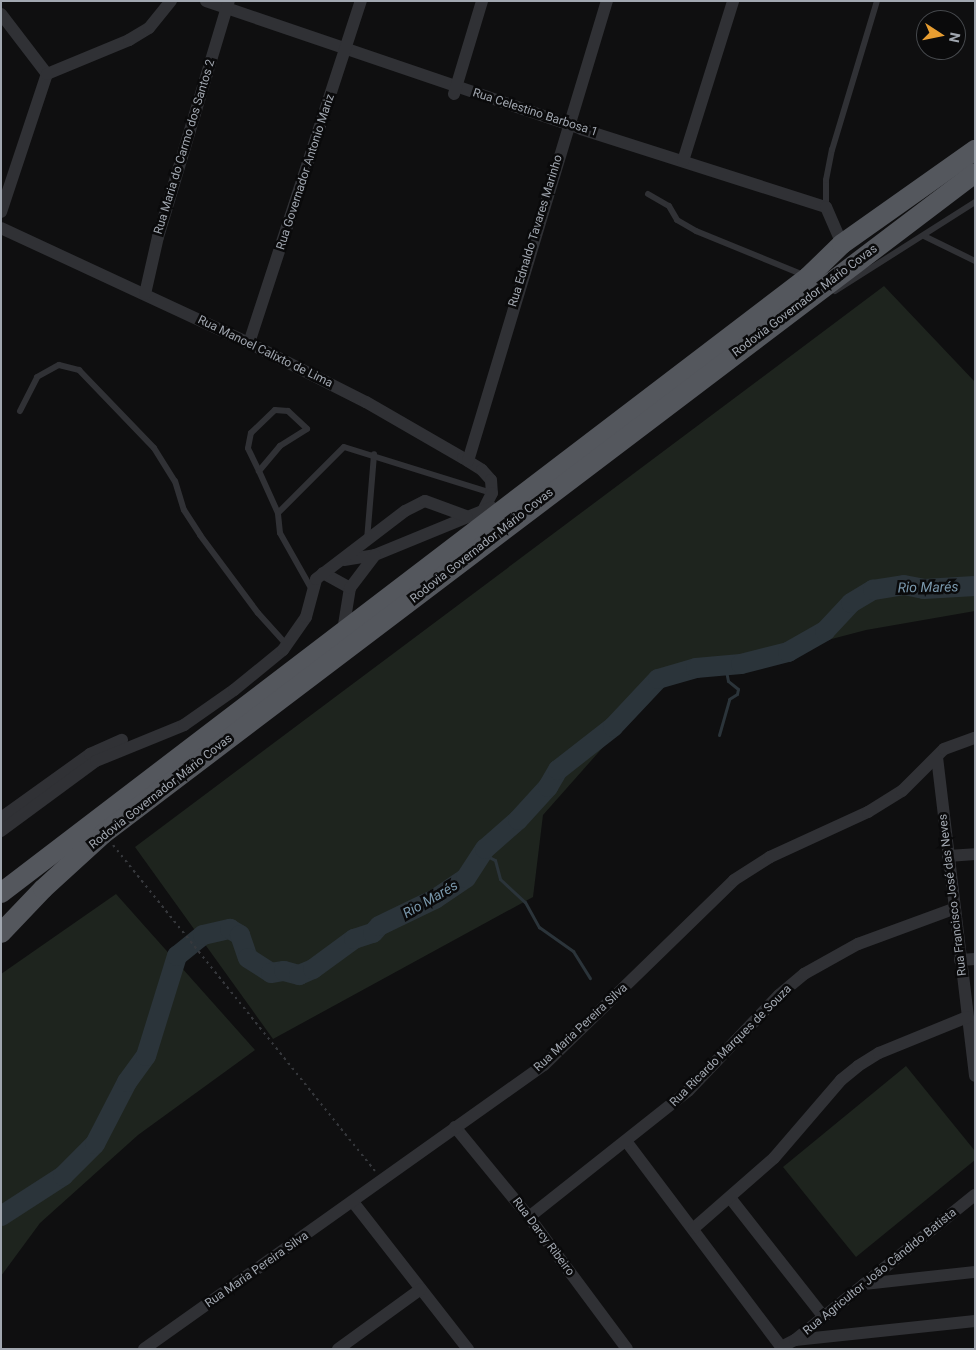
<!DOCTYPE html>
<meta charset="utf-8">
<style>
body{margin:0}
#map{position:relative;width:976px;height:1350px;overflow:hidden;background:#0f0f10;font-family:Roboto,sans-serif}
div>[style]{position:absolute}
.green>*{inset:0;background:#1e241e}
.stream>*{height:3px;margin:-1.5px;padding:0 1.5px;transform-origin:1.5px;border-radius:1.5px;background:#2b343a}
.river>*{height:20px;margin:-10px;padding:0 10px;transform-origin:10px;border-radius:10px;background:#2b343a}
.path>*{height:2px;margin-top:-1px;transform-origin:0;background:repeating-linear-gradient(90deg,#36383c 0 2.5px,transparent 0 6.5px)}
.service>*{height:6px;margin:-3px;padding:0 3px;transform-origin:3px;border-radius:3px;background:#303135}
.minor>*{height:12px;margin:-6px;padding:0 6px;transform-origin:6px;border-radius:6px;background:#303135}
.trunk>*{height:20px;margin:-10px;padding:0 10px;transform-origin:10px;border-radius:10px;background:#54575d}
span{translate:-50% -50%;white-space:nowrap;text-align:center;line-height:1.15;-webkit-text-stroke:5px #0a0a0b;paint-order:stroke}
.street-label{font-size:12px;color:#a1a7b0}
.water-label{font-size:14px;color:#7997ab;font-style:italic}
.frame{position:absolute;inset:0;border:2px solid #a1a7b0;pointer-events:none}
.north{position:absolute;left:916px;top:10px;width:50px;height:50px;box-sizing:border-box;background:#0a0a0b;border:1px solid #46494d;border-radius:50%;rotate:101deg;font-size:14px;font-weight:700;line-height:20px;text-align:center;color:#a1a7b0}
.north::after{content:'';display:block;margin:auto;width:18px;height:22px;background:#e79d31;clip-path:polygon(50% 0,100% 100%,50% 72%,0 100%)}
</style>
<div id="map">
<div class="green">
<i style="clip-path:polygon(884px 286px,975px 382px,975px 611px,866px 630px,659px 684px,543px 815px,533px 897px,273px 1039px,135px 847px)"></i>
<i style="clip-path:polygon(116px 894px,255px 1050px,138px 1135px,40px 1223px,1px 1276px,1px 974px)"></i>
<i style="clip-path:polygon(906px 1066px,975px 1151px,975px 1160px,856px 1257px,783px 1167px)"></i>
</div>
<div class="stream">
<i style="left:719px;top:735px;width:37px;rotate:-74deg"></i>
<i style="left:729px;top:699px;width:9px;rotate:-32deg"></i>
<i style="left:737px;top:694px;width:5px;rotate:-79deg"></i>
<i style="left:738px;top:689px;width:13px;rotate:-141deg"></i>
<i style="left:728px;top:681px;width:15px;rotate:-101deg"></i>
<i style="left:483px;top:854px;width:13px;rotate:27deg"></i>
<i style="left:495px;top:860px;width:20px;rotate:75deg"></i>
<i style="left:500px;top:879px;width:34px;rotate:43deg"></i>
<i style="left:525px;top:902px;width:29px;rotate:61deg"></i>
<i style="left:539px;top:927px;width:42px;rotate:35.2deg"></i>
<i style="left:573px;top:951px;width:32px;rotate:58deg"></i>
</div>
<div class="river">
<i style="left:1px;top:1216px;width:74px;rotate:-32.8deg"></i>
<i style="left:63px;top:1176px;width:45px;rotate:-45deg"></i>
<i style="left:95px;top:1144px;width:70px;rotate:-62.7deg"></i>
<i style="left:127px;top:1082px;width:32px;rotate:-54deg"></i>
<i style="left:146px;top:1056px;width:105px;rotate:-72.8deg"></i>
<i style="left:177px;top:956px;width:33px;rotate:-39deg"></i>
<i style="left:203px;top:935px;width:28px;rotate:-13deg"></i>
<i style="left:230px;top:929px;width:12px;rotate:31deg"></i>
<i style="left:240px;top:935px;width:24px;rotate:71deg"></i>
<i style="left:248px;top:958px;width:27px;rotate:33deg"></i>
<i style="left:271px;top:973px;width:13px;rotate:-9deg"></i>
<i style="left:284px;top:971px;width:16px;rotate:15deg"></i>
<i style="left:299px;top:975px;width:15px;rotate:-23deg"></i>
<i style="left:313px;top:969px;width:51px;rotate:-36.2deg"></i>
<i style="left:354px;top:939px;width:20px;rotate:-18deg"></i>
<i style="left:373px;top:933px;width:9px;rotate:-49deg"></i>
<i style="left:379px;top:926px;width:62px;rotate:-25.7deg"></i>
<i style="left:435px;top:899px;width:37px;rotate:-34deg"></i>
<i style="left:466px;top:878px;width:35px;rotate:-57deg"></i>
<i style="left:485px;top:849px;width:44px;rotate:-41.3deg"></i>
<i style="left:518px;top:820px;width:45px;rotate:-47.7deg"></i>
<i style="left:548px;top:787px;width:20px;rotate:-60deg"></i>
<i style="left:558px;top:770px;width:70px;rotate:-38deg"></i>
<i style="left:613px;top:727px;width:66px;rotate:-46.8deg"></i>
<i style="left:658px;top:679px;width:40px;rotate:-16deg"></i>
<i style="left:696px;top:668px;width:45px;rotate:-5.1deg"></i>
<i style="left:741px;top:664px;width:49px;rotate:-14.3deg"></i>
<i style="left:788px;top:652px;width:43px;rotate:-29.6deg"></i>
<i style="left:825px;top:631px;width:38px;rotate:-47deg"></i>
<i style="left:851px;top:603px;width:26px;rotate:-31deg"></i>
<i style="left:873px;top:590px;width:31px;rotate:-9deg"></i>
<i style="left:904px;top:585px;width:20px;rotate:11deg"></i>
<i style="left:924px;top:589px;width:51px;rotate:-3.4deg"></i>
</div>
<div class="path">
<i style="left:113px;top:845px;width:418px;rotate:51.2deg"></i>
</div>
<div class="service">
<i style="left:648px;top:194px;width:24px;rotate:30deg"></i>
<i style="left:669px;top:206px;width:16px;rotate:60deg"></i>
<i style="left:677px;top:220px;width:22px;rotate:30deg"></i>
<i style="left:696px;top:231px;width:117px;rotate:22.2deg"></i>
<i style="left:826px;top:207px;width:27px;rotate:-90deg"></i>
<i style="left:826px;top:180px;width:31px;rotate:-79deg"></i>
<i style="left:832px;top:150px;width:156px;rotate:-73.2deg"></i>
<i style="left:924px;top:236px;width:57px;rotate:26.1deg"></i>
<i style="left:835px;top:291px;width:166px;rotate:-32.4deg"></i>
<i style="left:20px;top:411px;width:38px;rotate:-63deg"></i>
<i style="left:37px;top:377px;width:25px;rotate:-29deg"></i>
<i style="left:59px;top:365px;width:21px;rotate:14deg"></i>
<i style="left:79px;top:370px;width:108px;rotate:46.1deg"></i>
<i style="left:154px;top:448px;width:39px;rotate:58deg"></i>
<i style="left:175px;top:481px;width:30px;rotate:73deg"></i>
<i style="left:184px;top:510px;width:30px;rotate:57deg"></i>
<i style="left:200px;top:535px;width:97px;rotate:53.4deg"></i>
<i style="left:258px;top:613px;width:42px;rotate:47.9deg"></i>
<i style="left:259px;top:471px;width:25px;rotate:-116deg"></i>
<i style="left:248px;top:448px;width:15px;rotate:-79deg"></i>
<i style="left:251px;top:433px;width:33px;rotate:-44deg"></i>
<i style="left:275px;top:410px;width:13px;rotate:4deg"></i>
<i style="left:288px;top:411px;width:26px;rotate:43deg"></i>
<i style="left:307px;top:429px;width:32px;rotate:148deg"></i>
<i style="left:280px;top:446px;width:33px;rotate:130deg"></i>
<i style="left:259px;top:471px;width:46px;rotate:65.7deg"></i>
<i style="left:367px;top:540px;width:86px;rotate:-85.3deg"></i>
<i style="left:311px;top:588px;width:63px;rotate:-119.4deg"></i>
<i style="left:280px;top:533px;width:20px;rotate:-96deg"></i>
<i style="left:278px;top:513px;width:93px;rotate:-45deg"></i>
<i style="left:344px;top:447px;width:155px;rotate:17.3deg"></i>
</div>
<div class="minor">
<i style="left:206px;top:1px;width:396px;rotate:18.8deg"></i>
<i style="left:581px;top:129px;width:257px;rotate:17.7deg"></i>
<i style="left:826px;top:207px;width:40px;rotate:66.6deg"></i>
<i style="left:1px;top:14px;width:76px;rotate:52.5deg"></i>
<i style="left:454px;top:94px;width:97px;rotate:-73.2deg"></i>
<i style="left:683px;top:161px;width:168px;rotate:-72.6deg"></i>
<i style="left:1px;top:212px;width:145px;rotate:-71.6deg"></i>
<i style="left:47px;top:74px;width:89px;rotate:-22.5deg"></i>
<i style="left:129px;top:40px;width:23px;rotate:-31deg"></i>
<i style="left:149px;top:28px;width:35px;rotate:-51deg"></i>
<i style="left:1px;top:228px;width:273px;rotate:24.9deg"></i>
<i style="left:249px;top:343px;width:131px;rotate:26.8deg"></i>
<i style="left:366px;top:402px;width:112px;rotate:30deg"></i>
<i style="left:463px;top:458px;width:22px;rotate:32deg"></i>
<i style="left:482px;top:470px;width:13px;rotate:48deg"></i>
<i style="left:491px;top:480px;width:13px;rotate:86deg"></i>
<i style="left:492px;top:493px;width:18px;rotate:117deg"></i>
<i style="left:145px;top:294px;width:58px;rotate:-77.2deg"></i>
<i style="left:158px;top:237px;width:246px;rotate:-73.3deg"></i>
<i style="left:249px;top:343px;width:360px;rotate:-71.9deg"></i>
<i style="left:468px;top:461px;width:481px;rotate:-73.2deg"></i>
<i style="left:344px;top:560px;width:31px;rotate:-9deg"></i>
<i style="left:375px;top:555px;width:126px;rotate:-22.3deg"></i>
<i style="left:323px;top:573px;width:31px;rotate:29deg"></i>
<i style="left:343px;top:631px;width:44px;rotate:-80.8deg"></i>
<i style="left:350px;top:588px;width:41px;rotate:-52.9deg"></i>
<i style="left:937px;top:757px;width:321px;rotate:83.2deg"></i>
<i style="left:1px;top:818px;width:110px;rotate:-35.7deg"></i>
<i style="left:90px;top:754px;width:35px;rotate:-24deg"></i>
<i style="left:1px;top:831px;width:118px;rotate:-36.4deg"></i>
<i style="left:96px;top:761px;width:95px;rotate:-22.2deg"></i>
<i style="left:184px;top:725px;width:61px;rotate:-35deg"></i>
<i style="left:234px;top:690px;width:63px;rotate:-39.2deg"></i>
<i style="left:283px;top:650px;width:40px;rotate:-55.1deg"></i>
<i style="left:306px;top:617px;width:39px;rotate:-75deg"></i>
<i style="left:316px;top:579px;width:112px;rotate:-37.4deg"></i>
<i style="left:405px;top:511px;width:22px;rotate:-27deg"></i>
<i style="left:425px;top:501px;width:44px;rotate:20.1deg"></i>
<i style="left:948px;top:856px;width:27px;rotate:-4deg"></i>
<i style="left:960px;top:960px;width:15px;rotate:-4deg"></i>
<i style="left:455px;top:1127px;width:117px;rotate:50.6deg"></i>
<i style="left:529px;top:1217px;width:164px;rotate:53.4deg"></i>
<i style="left:626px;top:1141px;width:261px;rotate:53deg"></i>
<i style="left:731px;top:1199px;width:150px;rotate:51.8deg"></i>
<i style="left:353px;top:1202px;width:187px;rotate:52deg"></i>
<i style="left:529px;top:1217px;width:203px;rotate:-38.4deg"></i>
<i style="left:688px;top:1091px;width:132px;rotate:-46.5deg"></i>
<i style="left:779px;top:995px;width:33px;rotate:-40deg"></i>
<i style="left:804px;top:974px;width:62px;rotate:-29.1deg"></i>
<i style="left:858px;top:944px;width:101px;rotate:-20.2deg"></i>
<i style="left:694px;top:1228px;width:106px;rotate:-41.2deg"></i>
<i style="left:774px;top:1158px;width:103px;rotate:-49.3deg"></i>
<i style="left:841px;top:1080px;width:22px;rotate:-39deg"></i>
<i style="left:858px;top:1066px;width:25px;rotate:-32deg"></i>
<i style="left:879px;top:1053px;width:95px;rotate:-22.2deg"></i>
<i style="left:864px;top:1284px;width:112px;rotate:-6.2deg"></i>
<i style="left:795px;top:1340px;width:181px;rotate:-6deg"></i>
<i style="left:783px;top:1346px;width:13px;rotate:-27deg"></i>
<i style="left:795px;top:1340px;width:231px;rotate:-38.9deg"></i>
<i style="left:144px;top:1349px;width:491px;rotate:-35.4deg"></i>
<i style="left:544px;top:1065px;width:265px;rotate:-44.2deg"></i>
<i style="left:734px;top:880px;width:43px;rotate:-32.6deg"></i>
<i style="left:770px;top:857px;width:108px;rotate:-24.7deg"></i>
<i style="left:868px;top:812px;width:40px;rotate:-32deg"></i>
<i style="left:902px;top:791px;width:59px;rotate:-45deg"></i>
<i style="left:944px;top:749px;width:33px;rotate:-20deg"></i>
<i style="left:338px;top:1349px;width:102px;rotate:-35.9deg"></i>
</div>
<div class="trunk">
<i style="left:1px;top:893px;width:1015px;rotate:-37.36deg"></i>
<i style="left:808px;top:277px;width:47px;rotate:-44.1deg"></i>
<i style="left:842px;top:244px;width:163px;rotate:-35.3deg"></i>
<i style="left:1px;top:933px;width:61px;rotate:-46.3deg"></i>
<i style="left:43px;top:889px;width:81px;rotate:-42.5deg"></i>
<i style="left:103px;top:834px;width:1094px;rotate:-37.16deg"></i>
</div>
<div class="street-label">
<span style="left:535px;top:113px;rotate:18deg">Rua Celestino Barbosa 1</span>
<span style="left:185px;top:147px;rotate:-73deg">Rua Maria do Carmo dos Santos 2</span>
<span style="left:306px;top:172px;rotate:-72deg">Rua Governador Antonio Mariz</span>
<span style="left:536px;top:231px;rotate:-73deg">Rua Ednaldo Tavares Marinho</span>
<span style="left:805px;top:301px;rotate:-37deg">Rodovia Governador Mário Covas</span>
<span style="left:265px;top:352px;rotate:26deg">Rua Manoel Calixto de Lima</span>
<span style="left:482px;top:546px;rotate:-38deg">Rodovia Governador Mário Covas</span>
<span style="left:161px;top:792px;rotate:-38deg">Rodovia Governador Mário Covas</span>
<span style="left:953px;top:895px;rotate:-97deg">Rua Francisco José das Neves</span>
<span style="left:581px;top:1028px;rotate:-43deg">Rua Maria Pereira Silva</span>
<span style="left:731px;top:1046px;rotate:-45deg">Rua Ricardo Marques de Souza</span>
<span style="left:543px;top:1237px;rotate:53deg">Rua Darcy Ribeiro</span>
<span style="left:257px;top:1270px;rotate:-35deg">Rua Maria Pereira Silva</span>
<span style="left:880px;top:1272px;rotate:-39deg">Rua Agricultor João Cândido Batista</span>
</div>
<div class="water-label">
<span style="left:928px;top:587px;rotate:-1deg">Rio Marés</span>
<span style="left:430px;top:899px;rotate:-30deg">Rio Marés</span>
</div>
<div class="frame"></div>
<div class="north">N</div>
</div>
